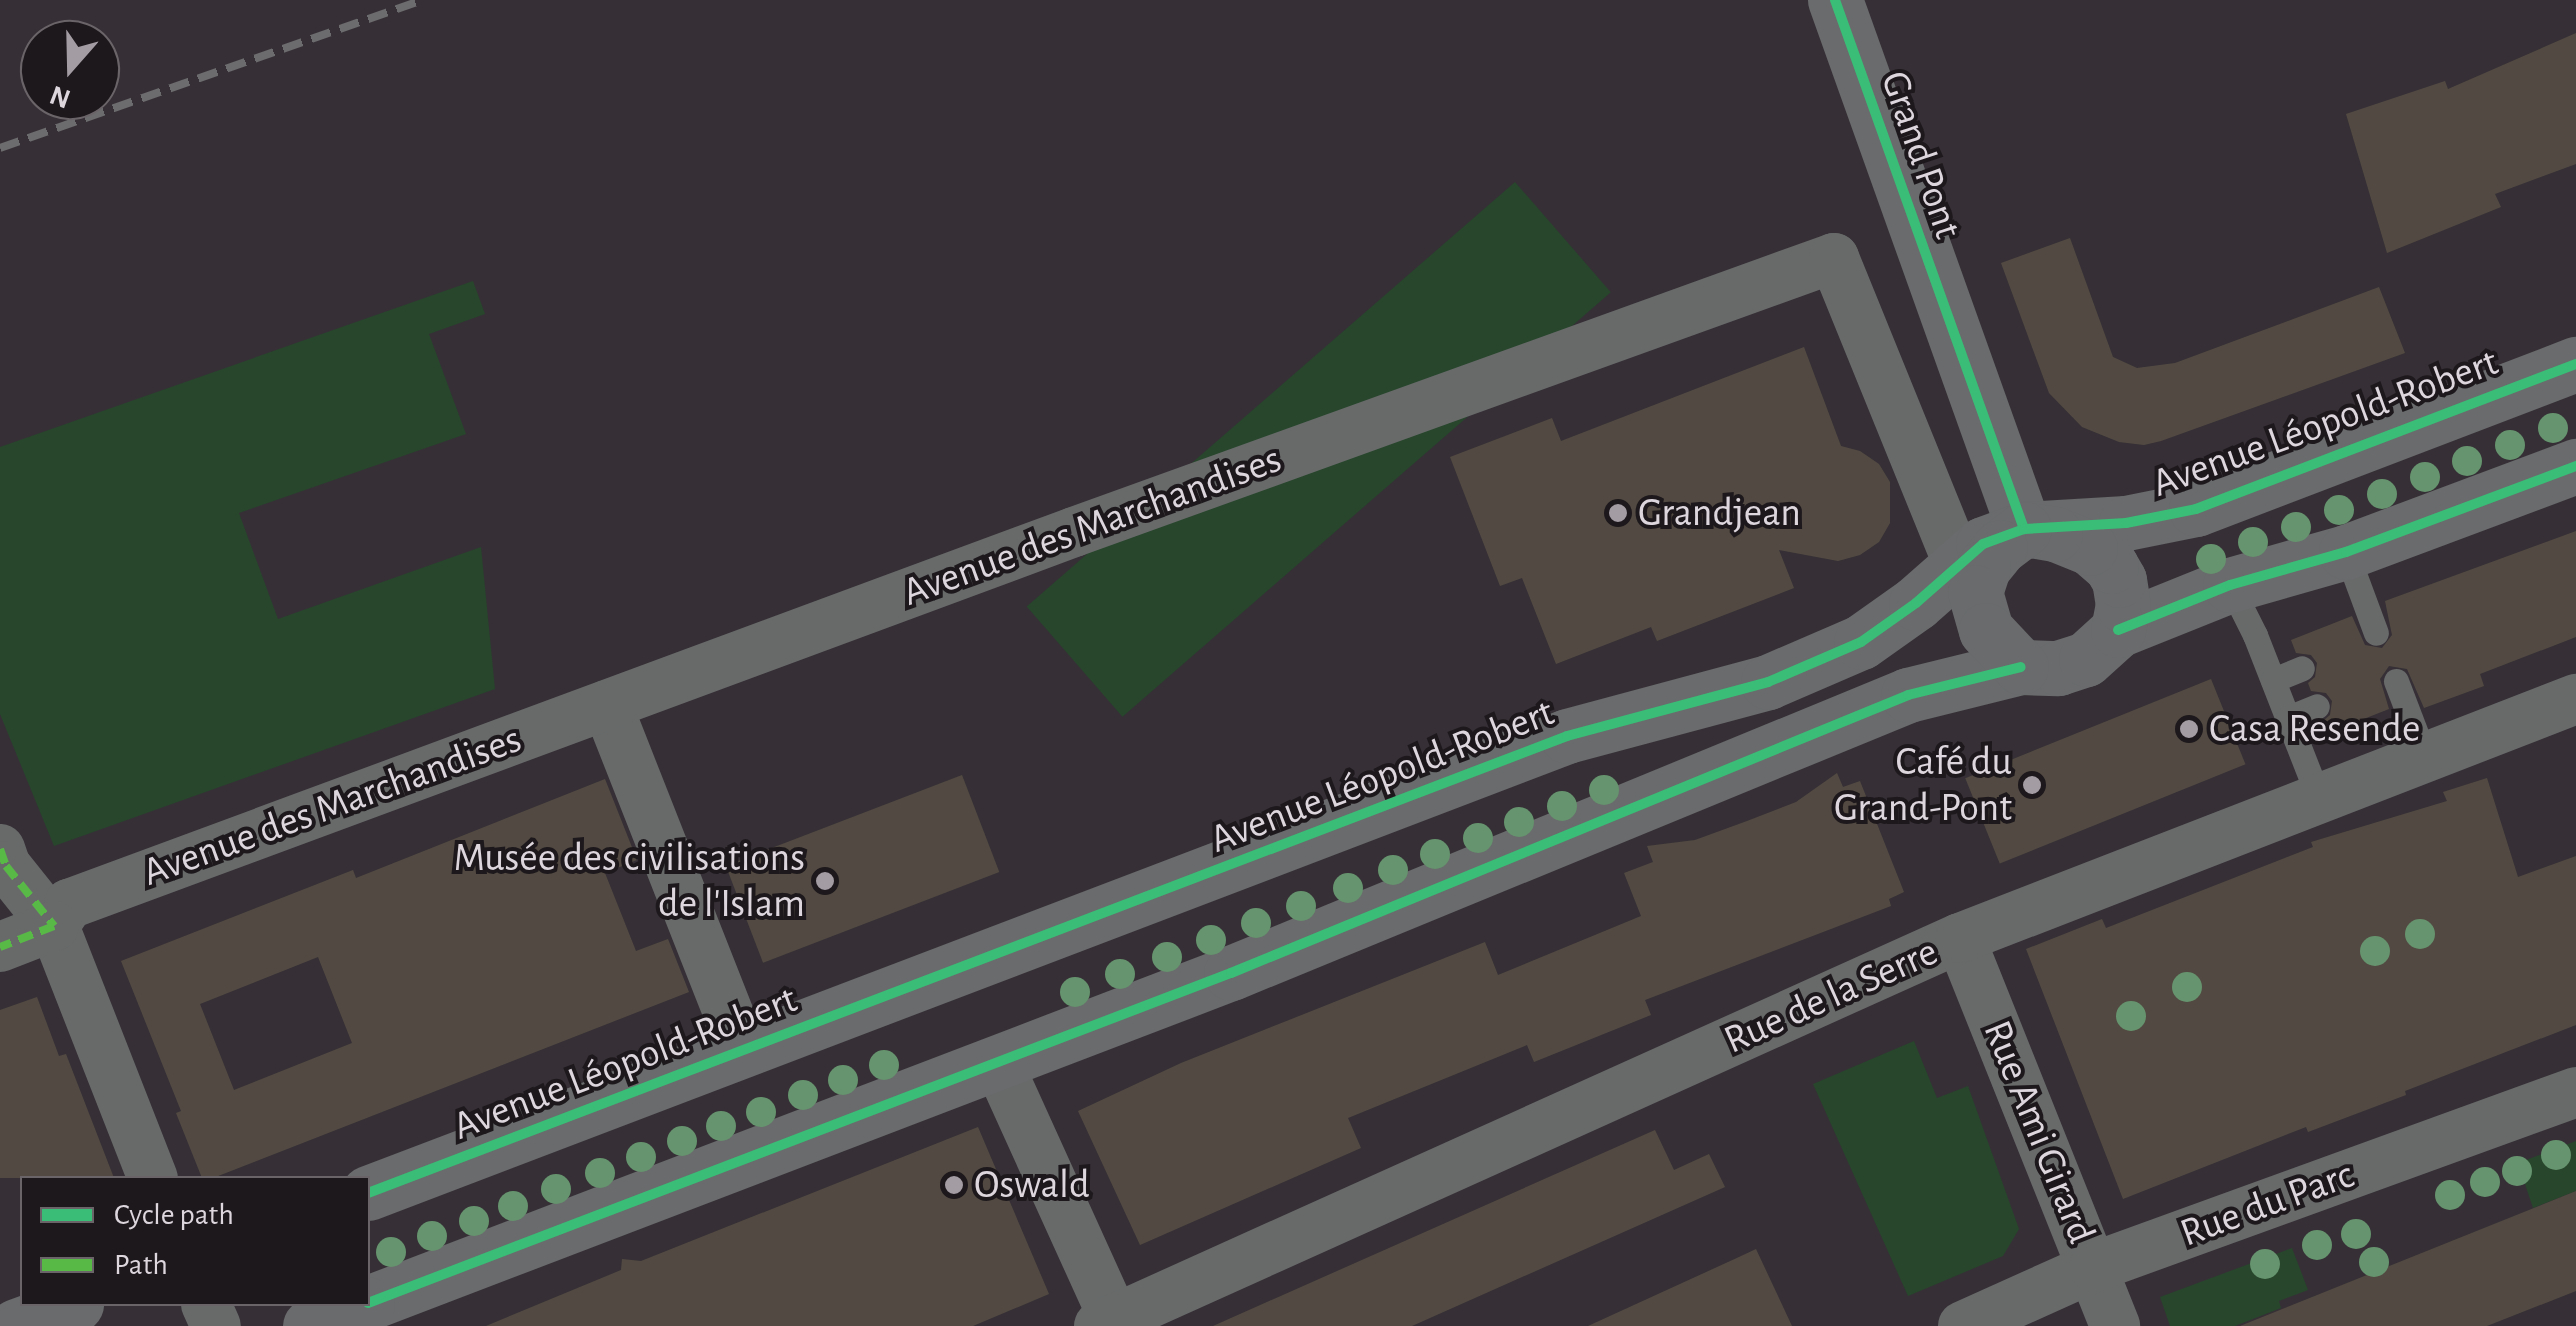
<!DOCTYPE html>
<meta charset="utf-8">
<style>
body{margin:0}
#map{position:relative;width:2576px;height:1326px;overflow:hidden;background:#363036;font-family:"Alegreya Sans",sans-serif}
div>[style]{position:absolute}
.green>*{inset:0;background:#27462c;transform-origin:0 0}
.building>*{inset:0;background:#524a42;transform-origin:0 0}
.lane>*{height:25px;margin:-12.5px;padding:0 12.5px;transform-origin:12.5px;border-radius:12.5px;background:#686a6a}
.street>*{height:50px;margin:-25px;padding:0 25px;transform-origin:25px;border-radius:25px;background:#686a6a}
.primary>*{height:55px;margin:-27.5px;padding:0 27.5px;transform-origin:27.5px;border-radius:27.5px;background:#696b6c}
.rail>*{height:8px;margin-top:-4px;transform-origin:0;background:repeating-linear-gradient(90deg,#6c6b6d 0 20px,transparent 0 30px)}
.quiet>*{height:8px;margin-top:-4px;transform-origin:0;background:repeating-linear-gradient(90deg,#58b947 0 15px,transparent 0 23px)}
.cycleway>*{height:10px;margin:-5px;padding:0 5px;transform-origin:5px;border-radius:5px;background:#3abd76}
.trees>*{width:30px;height:30px;margin:-15px;border-radius:50%;background:#66946e}
.dots>*{width:28px;height:28px;translate:-50% -50%;box-sizing:border-box;border:5px solid #1d181c;border-radius:50%}
span{translate:-50% -50%;white-space:nowrap;text-align:center;line-height:1.15;-webkit-text-stroke:8px #1d181c;paint-order:stroke}
.street-label{font-size:40px;color:#ddd6dd}
.poi-label{font-size:40px;color:#ddd6dd}
.left{translate:0 -50%;text-align:left}
.right{translate:-100% -50%;text-align:right}
.legend{position:absolute;left:20px;top:1176px;width:350px;height:130px;box-sizing:border-box;background:#1d181c;border:2px solid #6a6469;margin:0;padding:12px 18px;list-style:none;font-size:30px;color:#ddd6dd}
.legend li{display:flex;align-items:center;gap:20px;height:50px}
.legend b{width:50px;border:2px solid #6a6469}
.north{position:absolute;left:20px;top:20px;width:100px;height:100px;box-sizing:border-box;background:#1d181c;border:2px solid #6a6469;border-radius:50%;rotate:200deg;font-size:28px;font-weight:700;line-height:40px;text-align:center;color:#ddd6dd}
.north::after{content:'';display:block;margin:auto;width:35px;height:45px;background:#a39ca3;clip-path:polygon(50% 0,100% 100%,50% 72%,0 100%)}
</style>
<div id="map">
<div class="green">
<i style="left:1515px;top:182px;width:146px;height:647px;rotate:49deg"></i>
<i style="clip-path:polygon(473px 281px,485px 314px,429px 334px,466px 434px,239px 513px,278px 619px,481px 547px,495px 689px,54px 846px,0 714px,0 447px)"></i>
<i style="clip-path:polygon(1914px 1041px,1937px 1098px,1968px 1086px,2019px 1229px,2003px 1256px,1908px 1296px,1813px 1084px)"></i>
<i style="clip-path:polygon(2576px 1141px,2576px 1191px,2533px 1208px,2518px 1163px)"></i>
<i style="clip-path:polygon(2292px 1248px,2308px 1290px,2279px 1301px,2281px 1308px,2235px 1326px,2170px 1326px,2160px 1297px)"></i>
</div>
<div class="building">
<i style="clip-path:polygon(2576px 33px,2576px 164px,2495px 194px,2501px 207px,2387px 253px,2346px 114px,2445px 81px,2448px 89px)"></i>
<i style="clip-path:polygon(2070px 238px,2113px 357px,2137px 368px,2175px 363px,2379px 287px,2405px 353px,2161px 441px,2144px 445px,2119px 442px,2082px 427px,2049px 393px,2001px 263px)"></i>
<i style="clip-path:polygon(1804px 347px,1841px 446px,1860px 451px,1879px 464px,1890px 482px,1890px 523px,1879px 542px,1860px 555px,1838px 561px,1779px 550px,1794px 588px,1657px 641px,1651px 627px,1556px 664px,1522px 578px,1500px 586px,1450px 457px,1552px 418px,1561px 441px)"></i>
<i style="clip-path:polygon(2576px 531px,2576px 637px,2480px 674px,2484px 686px,2424px 708px,2407px 669px,2389px 666px,2380px 679px,2389px 709px,2328px 733px,2323px 721px,2330px 715px,2332px 701px,2326px 693px,2311px 691px,2308px 683px,2315px 677px,2317px 663px,2311px 655px,2296px 653px,2291px 640px,2352px 616px,2365px 645px,2382px 648px,2392px 635px,2385px 601px)"></i>
<i style="left:2211px;top:679px;width:92px;height:265px;rotate:68deg"></i>
<i style="clip-path:polygon(1837px 773px,1843px 787px,1860px 781px,1904px 892px,1889px 899px,1891px 906px,1645px 1000px,1651px 1015px,1534px 1062px,1527px 1045px,1348px 1118px,1361px 1148px,1140px 1245px,1078px 1111px,1181px 1063px,1485px 942px,1498px 975px,1641px 916px,1624px 873px,1653px 862px,1647px 846px,1695px 840px,1747px 821px,1796px 802px)"></i>
<i style="left:962px;top:775px;width:104px;height:253px;rotate:69deg"></i>
<i style="clip-path:polygon(2487px 778px,2518px 877px,2576px 856px,2576px 1025px,2405px 1091px,2406px 1095px,2308px 1132px,2306px 1127px,2123px 1199px,2026px 949px,2102px 919px,2106px 928px,2313px 847px,2311px 842px,2447px 801px,2443px 792px)"></i>
<i style="clip-path:polygon(evenodd,605px 779px,637px 860px,605px 873px,636px 951px,668px 939px,689px 992px,213px 1178px,202px 1178px,176px 1113px,181px 1111px,121px 961px,353px 870px,356px 878px,605px 779px,318px 957px,352px 1043px,234px 1090px,200px 1004px,318px 957px)"></i>
<i style="clip-path:polygon(37px 997px,59px 1056px,66px 1054px,114px 1178px,0 1178px,0 1010px)"></i>
<i style="clip-path:polygon(978px 1127px,1049px 1294px,973px 1326px,486px 1326px,621px 1270px,622px 1259px,641px 1261px)"></i>
<i style="clip-path:polygon(1655px 1130px,1674px 1170px,1709px 1154px,1725px 1187px,1412px 1326px,1213px 1326px)"></i>
<i style="clip-path:polygon(2576px 1191px,2576px 1291px,2487px 1326px,2240px 1326px)"></i>
<i style="clip-path:polygon(1756px 1249px,1792px 1326px,1588px 1326px,1739px 1257px)"></i>
</div>
<div class="lane">
<i style="left:2346px;top:552px;width:86px;rotate:69.7deg"></i>
<i style="left:2230px;top:585px;width:56px;rotate:63.4deg"></i>
<i style="left:2255px;top:635px;width:175px;rotate:68.6deg"></i>
<i style="left:2273px;top:680px;width:31px;rotate:-22deg"></i>
<i style="left:2396px;top:681px;width:81px;rotate:69.1deg"></i>
<i style="left:2288px;top:718px;width:31px;rotate:-22deg"></i>
</div>
<div class="street">
<i style="left:607px;top:705px;width:371px;rotate:68.5deg"></i>
<i style="left:0;top:849px;width:18px;rotate:71deg"></i>
<i style="left:6px;top:866px;width:77px;rotate:51.3deg"></i>
<i style="left:54px;top:926px;width:271px;rotate:68.6deg"></i>
<i style="left:54px;top:926px;width:27px;rotate:-56deg"></i>
<i style="left:69px;top:904px;width:1072px;rotate:-20.31deg"></i>
<i style="left:1074px;top:532px;width:808px;rotate:-19.83deg"></i>
<i style="left:1834px;top:258px;width:329px;rotate:67.9deg"></i>
<i style="left:1960px;top:938px;width:418px;rotate:68.2deg"></i>
<i style="left:0;top:947px;width:58px;rotate:-21.3deg"></i>
<i style="left:997px;top:1061px;width:291px;rotate:65.6deg"></i>
<i style="left:206px;top:1304px;width:24px;rotate:66deg"></i>
<i style="left:1099px;top:1326px;width:944px;rotate:-24.26deg"></i>
<i style="left:1960px;top:938px;width:661px;rotate:-21.21deg"></i>
<i style="left:1963px;top:1326px;width:144px;rotate:-24.2deg"></i>
<i style="left:2094px;top:1267px;width:513px;rotate:-19.95deg"></i>
</div>
<div class="primary">
<i style="left:1835px;top:0;width:562px;rotate:70.34deg"></i>
<i style="left:2118px;top:630px;width:121px;rotate:-21.9deg"></i>
<i style="left:2230px;top:585px;width:121px;rotate:-15.9deg"></i>
<i style="left:2346px;top:552px;width:246px;rotate:-20.5deg"></i>
<i style="left:368px;top:1193px;width:1283px;rotate:-20.86deg"></i>
<i style="left:1567px;top:736px;width:208px;rotate:-15deg"></i>
<i style="left:1768px;top:682px;width:101px;rotate:-23.3deg"></i>
<i style="left:1861px;top:642px;width:67px;rotate:-35.3deg"></i>
<i style="left:1916px;top:603px;width:89px;rotate:-41.4deg"></i>
<i style="left:1983px;top:544px;width:44px;rotate:-20.1deg"></i>
<i style="left:2024px;top:529px;width:102px;rotate:-3.4deg"></i>
<i style="left:2126px;top:523px;width:71px;rotate:-11.3deg"></i>
<i style="left:2196px;top:509px;width:407px;rotate:-20.9deg"></i>
<i style="left:368px;top:1303px;width:924px;rotate:-20.93deg"></i>
<i style="left:1231px;top:973px;width:732px;rotate:-22.32deg"></i>
<i style="left:1908px;top:695px;width:116px;rotate:-13.9deg"></i>
<i style="left:2021px;top:667px;width:37px;rotate:2deg"></i>
<i style="left:2058px;top:668px;width:29px;rotate:-18deg"></i>
<i style="left:2086px;top:659px;width:43px;rotate:-42.2deg"></i>
<i style="left:2118px;top:630px;width:25px;rotate:-79deg"></i>
<i style="left:2123px;top:605px;width:25px;rotate:-99deg"></i>
<i style="left:2119px;top:580px;width:16px;rotate:-120deg"></i>
<i style="left:2111px;top:566px;width:28px;rotate:-139deg"></i>
<i style="left:2090px;top:548px;width:38px;rotate:-158deg"></i>
<i style="left:2055px;top:534px;width:31px;rotate:-171deg"></i>
<i style="left:2024px;top:529px;width:30px;rotate:143deg"></i>
<i style="left:2000px;top:547px;width:27px;rotate:129deg"></i>
<i style="left:1983px;top:568px;width:25px;rotate:108deg"></i>
<i style="left:1975px;top:592px;width:40px;rotate:74deg"></i>
<i style="left:1986px;top:630px;width:51px;rotate:46.6deg"></i>
<i style="left:16px;top:1326px;width:64px;rotate:-20.1deg"></i>
<i style="left:310px;top:1326px;width:61px;rotate:-21.1deg"></i>
</div>
<div class="rail">
<i style="left:0;top:148px;width:447px;rotate:-19.3deg"></i>
</div>
<div class="quiet">
<i style="left:0;top:849px;width:18px;rotate:71deg"></i>
<i style="left:6px;top:866px;width:77px;rotate:51.3deg"></i>
<i style="left:54px;top:926px;width:58px;rotate:158.7deg"></i>
</div>
<div class="cycleway">
<i style="left:1835px;top:0;width:562px;rotate:70.34deg"></i>
<i style="left:2118px;top:630px;width:121px;rotate:-21.9deg"></i>
<i style="left:2230px;top:585px;width:121px;rotate:-15.9deg"></i>
<i style="left:2346px;top:552px;width:246px;rotate:-20.5deg"></i>
<i style="left:368px;top:1193px;width:1283px;rotate:-20.86deg"></i>
<i style="left:1567px;top:736px;width:208px;rotate:-15deg"></i>
<i style="left:1768px;top:682px;width:101px;rotate:-23.3deg"></i>
<i style="left:1861px;top:642px;width:67px;rotate:-35.3deg"></i>
<i style="left:1916px;top:603px;width:89px;rotate:-41.4deg"></i>
<i style="left:1983px;top:544px;width:44px;rotate:-20.1deg"></i>
<i style="left:2024px;top:529px;width:102px;rotate:-3.4deg"></i>
<i style="left:2126px;top:523px;width:71px;rotate:-11.3deg"></i>
<i style="left:2196px;top:509px;width:407px;rotate:-20.9deg"></i>
<i style="left:368px;top:1303px;width:924px;rotate:-20.93deg"></i>
<i style="left:1231px;top:973px;width:732px;rotate:-22.32deg"></i>
<i style="left:1908px;top:695px;width:116px;rotate:-13.9deg"></i>
</div>
<div class="trees">
<i style="left:2553px;top:428px"></i>
<i style="left:2510px;top:445px"></i>
<i style="left:2467px;top:461px"></i>
<i style="left:2425px;top:477px"></i>
<i style="left:2382px;top:494px"></i>
<i style="left:2339px;top:510px"></i>
<i style="left:2296px;top:527px"></i>
<i style="left:2253px;top:542px"></i>
<i style="left:2211px;top:559px"></i>
<i style="left:1604px;top:790px"></i>
<i style="left:1562px;top:806px"></i>
<i style="left:1519px;top:822px"></i>
<i style="left:1478px;top:838px"></i>
<i style="left:1435px;top:854px"></i>
<i style="left:1393px;top:870px"></i>
<i style="left:1348px;top:888px"></i>
<i style="left:1301px;top:906px"></i>
<i style="left:1256px;top:923px"></i>
<i style="left:2420px;top:934px"></i>
<i style="left:1211px;top:940px"></i>
<i style="left:2375px;top:951px"></i>
<i style="left:1167px;top:957px"></i>
<i style="left:1120px;top:974px"></i>
<i style="left:2187px;top:987px"></i>
<i style="left:1075px;top:992px"></i>
<i style="left:2131px;top:1016px"></i>
<i style="left:884px;top:1065px"></i>
<i style="left:843px;top:1080px"></i>
<i style="left:803px;top:1095px"></i>
<i style="left:761px;top:1112px"></i>
<i style="left:721px;top:1126px"></i>
<i style="left:682px;top:1141px"></i>
<i style="left:2556px;top:1155px"></i>
<i style="left:641px;top:1157px"></i>
<i style="left:2517px;top:1171px"></i>
<i style="left:600px;top:1173px"></i>
<i style="left:2485px;top:1182px"></i>
<i style="left:556px;top:1189px"></i>
<i style="left:2450px;top:1195px"></i>
<i style="left:513px;top:1206px"></i>
<i style="left:474px;top:1221px"></i>
<i style="left:2356px;top:1234px"></i>
<i style="left:432px;top:1236px"></i>
<i style="left:2317px;top:1245px"></i>
<i style="left:391px;top:1252px"></i>
<i style="left:2374px;top:1262px"></i>
<i style="left:2265px;top:1264px"></i>
</div>
<div class="dots">
<i style="left:1618px;top:513px;background:#a39ca3"></i>
<i style="left:2189px;top:729px;background:#a39ca3"></i>
<i style="left:2032px;top:785px;background:#a39ca3"></i>
<i style="left:825px;top:881px;background:#a39ca3"></i>
<i style="left:954px;top:1185px;background:#a39ca3"></i>
</div>
<div class="street-label">
<span style="left:1921px;top:155px;rotate:71deg">Grand Pont</span>
<span style="left:2325px;top:423px;rotate:-20deg">Avenue Léopold-Robert</span>
<span style="left:1092px;top:526px;rotate:-20deg">Avenue des Marchandises</span>
<span style="left:1382px;top:776px;rotate:-21deg">Avenue Léopold-Robert</span>
<span style="left:332px;top:806px;rotate:-20deg">Avenue des Marchandises</span>
<span style="left:1831px;top:996px;rotate:-24deg">Rue de la Serre</span>
<span style="left:625px;top:1063px;rotate:-21deg">Avenue Léopold-Robert</span>
<span style="left:2039px;top:1132px;rotate:68deg">Rue Ami Girard</span>
<span style="left:2267px;top:1204px;rotate:-20deg">Rue du Parc</span>
</div>
<div class="poi-label">
<span class="left" style="left:1638px;top:513px">Grandjean</span>
<span class="left" style="left:2209px;top:729px">Casa Resende</span>
<span class="right" style="left:2012px;top:785px">Café du<br>Grand-Pont</span>
<span class="right" style="left:805px;top:881px">Musée des civilisations<br>de l'Islam</span>
<span class="left" style="left:974px;top:1185px">Oswald</span>
</div>
<ul class="legend">
<li><b style="height:12px;background:#3abd76"></b>Cycle path</li>
<li><b style="height:12px;background:#58b947"></b>Path</li>
</ul>
<div class="north">N</div>
</div>
